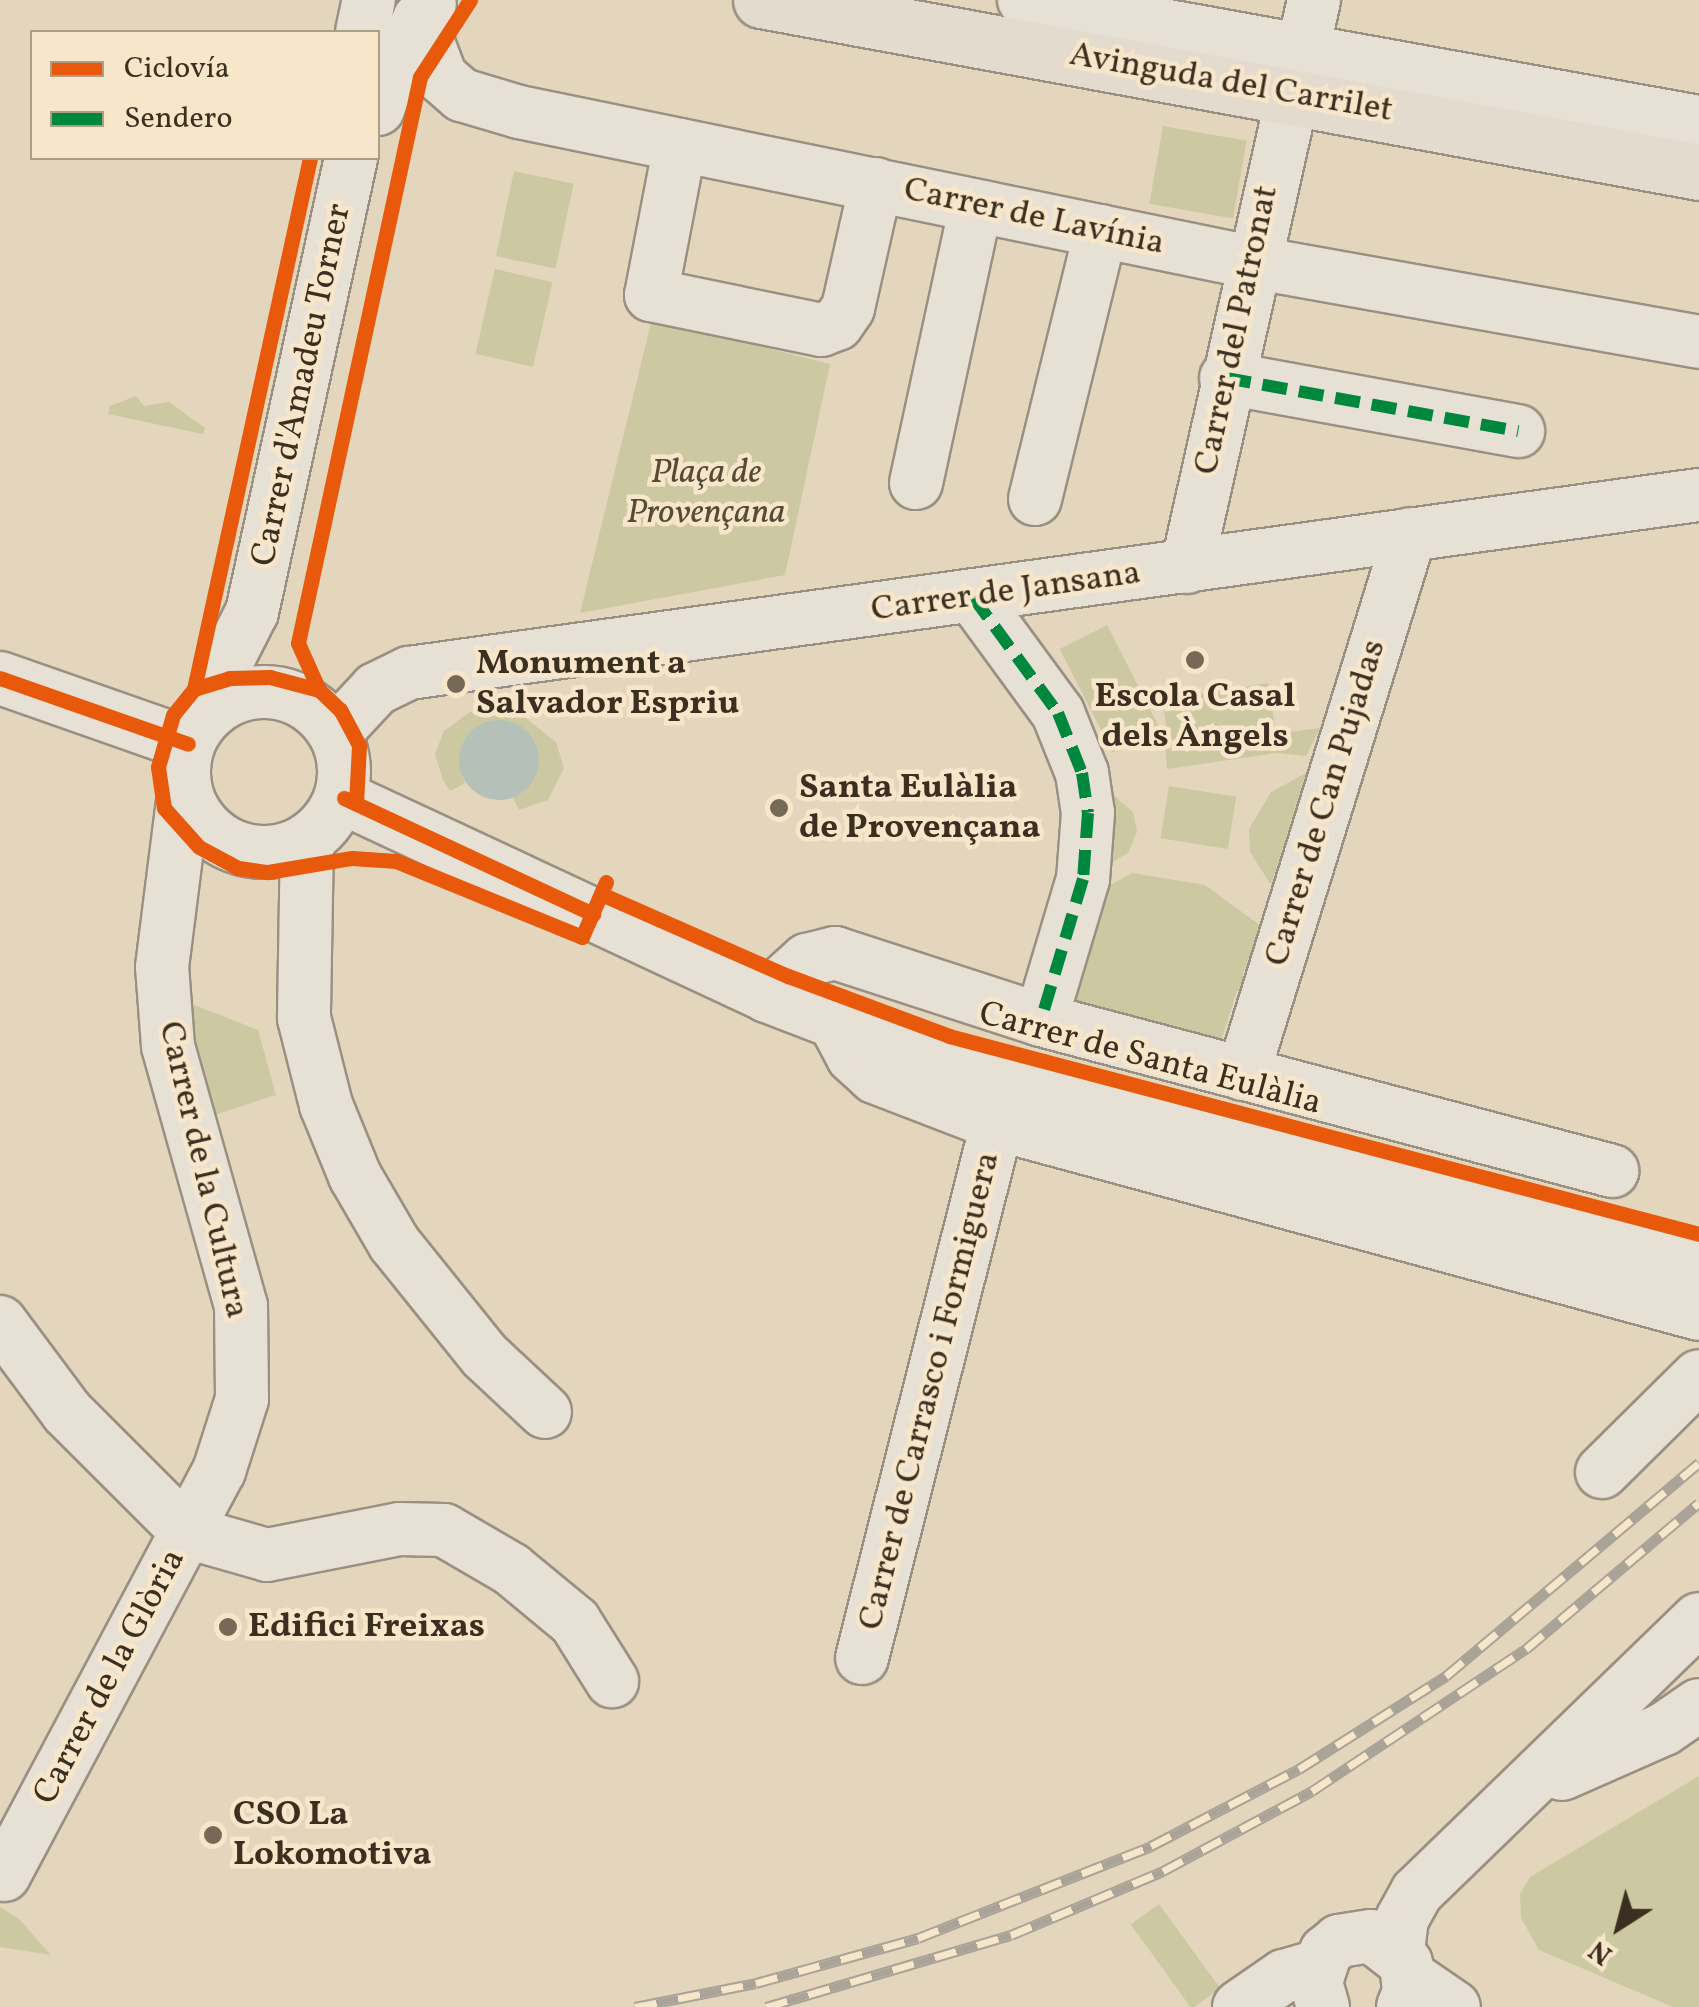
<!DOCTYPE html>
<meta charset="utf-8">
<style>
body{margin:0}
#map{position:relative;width:1699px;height:2007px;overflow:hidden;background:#e4d5bd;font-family:Vollkorn,serif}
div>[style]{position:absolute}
.green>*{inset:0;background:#ccc9a2;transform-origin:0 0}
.water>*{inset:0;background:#b5c0b8}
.round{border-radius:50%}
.roads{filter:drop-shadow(2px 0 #9a9081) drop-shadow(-2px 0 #9a9081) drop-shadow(0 2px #9a9081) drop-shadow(0 -2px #9a9081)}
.minor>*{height:52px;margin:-26px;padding:0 26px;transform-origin:26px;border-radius:26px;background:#e7e0d5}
.minor>.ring{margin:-26px;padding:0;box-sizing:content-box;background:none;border:52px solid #e7e0d5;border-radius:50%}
.major>*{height:55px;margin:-27.5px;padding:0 27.5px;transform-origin:27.5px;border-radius:27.5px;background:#e3dbce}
.rail>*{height:11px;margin-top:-5.5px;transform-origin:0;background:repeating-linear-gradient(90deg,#f7e6ca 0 22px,#aaa398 0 44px);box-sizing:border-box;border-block:2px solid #aaa398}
.quiet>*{height:12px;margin-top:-6px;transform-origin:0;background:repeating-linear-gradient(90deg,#00873e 0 25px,transparent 0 37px)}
.cycleway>*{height:15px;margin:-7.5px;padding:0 7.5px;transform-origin:7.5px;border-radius:7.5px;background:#e8590c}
.dots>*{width:28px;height:28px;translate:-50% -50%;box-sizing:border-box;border:5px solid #f7e6ca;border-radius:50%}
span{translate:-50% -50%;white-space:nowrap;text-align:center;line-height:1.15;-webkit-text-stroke:9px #f7e6ca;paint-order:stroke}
.street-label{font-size:35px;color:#3b2f21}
.park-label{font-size:35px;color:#544c36;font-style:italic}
.poi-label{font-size:35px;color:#3b2f21;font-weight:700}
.left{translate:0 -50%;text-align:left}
.legend{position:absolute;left:30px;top:30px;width:350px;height:130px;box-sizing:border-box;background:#f7e6ca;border:2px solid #ac9d86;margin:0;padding:12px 18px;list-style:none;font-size:30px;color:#3b2f21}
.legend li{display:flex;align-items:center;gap:20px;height:50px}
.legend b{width:50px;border:2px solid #ac9d86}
.north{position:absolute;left:1569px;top:1877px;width:100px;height:100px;-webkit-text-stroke:8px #f7e6ca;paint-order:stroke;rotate:216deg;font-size:28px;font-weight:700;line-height:40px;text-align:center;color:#3b2f21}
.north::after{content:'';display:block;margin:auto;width:35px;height:45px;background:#3b2f21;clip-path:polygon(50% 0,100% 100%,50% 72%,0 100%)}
</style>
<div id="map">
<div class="green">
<i style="left:1163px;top:126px;width:85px;height:79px;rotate:10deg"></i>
<i style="left:514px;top:171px;width:61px;height:87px;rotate:12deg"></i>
<i style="left:495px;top:269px;width:59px;height:87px;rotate:13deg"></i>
<i style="clip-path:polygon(652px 319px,830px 364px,785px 575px,580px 613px)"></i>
<i style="clip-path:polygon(136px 396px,144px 406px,169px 402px,205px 428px,203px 434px,108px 414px,110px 406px)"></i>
<i style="left:1107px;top:625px;width:116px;height:53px;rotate:63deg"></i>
<i style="left:1268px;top:683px;width:46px;height:107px;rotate:81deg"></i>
<i style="clip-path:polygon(497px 709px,523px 716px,556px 742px,564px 768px,548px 800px,519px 810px,513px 798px,538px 771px,536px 745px,462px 776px,465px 783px,450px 791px,443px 780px,435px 754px,444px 731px,470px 712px)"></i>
<i style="clip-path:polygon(1320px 728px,1306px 756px,1277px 753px,1167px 769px,1165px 749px)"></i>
<i style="clip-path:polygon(1306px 773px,1271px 885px,1250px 852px,1249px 829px,1271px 792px)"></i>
<i style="left:1169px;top:786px;width:68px;height:53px;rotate:9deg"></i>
<i style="clip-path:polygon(1112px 794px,1133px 812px,1137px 832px,1128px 853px,1112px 862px)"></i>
<i style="clip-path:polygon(1132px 873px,1205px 885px,1261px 926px,1242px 976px,1250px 979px,1246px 993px,1237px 991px,1221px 1041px,1074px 1003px,1109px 886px)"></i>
<i style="clip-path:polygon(184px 1001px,258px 1030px,276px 1095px,208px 1117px)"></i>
<i style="clip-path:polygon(1699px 1776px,1699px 2007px,1673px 2007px,1539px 1950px,1521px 1918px,1520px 1894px,1530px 1877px)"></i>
<i style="left:1159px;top:1904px;width:104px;height:35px;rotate:54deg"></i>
<i style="clip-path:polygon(0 1907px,19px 1919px,51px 1955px,0 1947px)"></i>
</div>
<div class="water">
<i class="round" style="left:459px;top:720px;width:80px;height:80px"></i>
</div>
<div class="roads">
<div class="minor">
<i style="left:1024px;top:0;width:686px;rotate:10.25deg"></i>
<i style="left:419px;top:19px;width:62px;rotate:69.2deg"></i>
<i style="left:441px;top:77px;width:28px;rotate:41deg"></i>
<i style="left:462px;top:95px;width:59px;rotate:16.6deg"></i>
<i style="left:519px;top:112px;width:747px;rotate:11.58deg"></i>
<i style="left:1251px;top:262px;width:455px;rotate:10.1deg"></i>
<i style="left:362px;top:32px;width:33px;rotate:-78deg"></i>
<i style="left:378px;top:109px;width:59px;rotate:-70deg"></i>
<i style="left:398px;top:54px;width:59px;rotate:-57.4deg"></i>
<i style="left:680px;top:145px;width:153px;rotate:100.9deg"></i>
<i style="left:651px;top:295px;width:174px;rotate:11.6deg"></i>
<i style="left:821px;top:330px;width:17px;rotate:-21deg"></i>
<i style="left:837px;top:324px;width:19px;rotate:-55deg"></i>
<i style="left:848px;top:308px;width:127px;rotate:-77.3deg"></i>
<i style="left:1226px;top:378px;width:297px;rotate:10.3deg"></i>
<i style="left:916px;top:483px;width:283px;rotate:-77.8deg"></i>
<i style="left:1035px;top:499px;width:276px;rotate:-76.2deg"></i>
<i style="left:1187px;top:567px;width:581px;rotate:-77.37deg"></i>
<i style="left:973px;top:597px;width:144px;rotate:53.8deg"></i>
<i style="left:1058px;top:713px;width:65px;rotate:68.2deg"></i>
<i style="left:1082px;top:773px;width:40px;rotate:81.5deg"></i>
<i style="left:1088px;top:813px;width:66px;rotate:94.3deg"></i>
<i style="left:1083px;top:879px;width:147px;rotate:106.6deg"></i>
<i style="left:0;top:678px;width:199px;rotate:19.3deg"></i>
<i class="ring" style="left:184px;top:692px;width:108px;height:108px"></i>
<i style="left:211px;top:712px;width:40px;rotate:-75.6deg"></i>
<i style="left:221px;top:673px;width:68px;rotate:-63.1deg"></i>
<i style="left:252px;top:612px;width:465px;rotate:-77.7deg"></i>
<i style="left:335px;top:733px;width:60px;rotate:-47deg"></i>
<i style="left:376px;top:689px;width:37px;rotate:-26deg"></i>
<i style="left:409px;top:673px;width:1302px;rotate:-7.86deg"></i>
<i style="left:341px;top:797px;width:470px;rotate:25deg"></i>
<i style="left:767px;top:996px;width:148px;rotate:21deg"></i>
<i style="left:905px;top:1049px;width:822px;rotate:15.08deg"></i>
<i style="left:307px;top:840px;width:178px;rotate:91deg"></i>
<i style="left:304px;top:1018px;width:90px;rotate:75.8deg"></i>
<i style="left:326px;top:1105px;width:77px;rotate:67.8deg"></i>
<i style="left:355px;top:1176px;width:78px;rotate:59.8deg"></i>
<i style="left:394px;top:1243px;width:145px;rotate:51.2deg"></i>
<i style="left:485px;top:1356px;width:82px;rotate:43deg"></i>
<i style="left:767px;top:996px;width:54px;rotate:-42deg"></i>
<i style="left:807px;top:960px;width:29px;rotate:-14deg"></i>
<i style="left:835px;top:953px;width:217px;rotate:18deg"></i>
<i style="left:1041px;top:1020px;width:591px;rotate:14.81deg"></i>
<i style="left:836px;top:1025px;width:36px;rotate:62deg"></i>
<i style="left:853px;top:1057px;width:30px;rotate:42deg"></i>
<i style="left:875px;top:1077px;width:131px;rotate:21.1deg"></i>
<i style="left:997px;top:1124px;width:727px;rotate:15.14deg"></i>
<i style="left:1243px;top:1074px;width:565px;rotate:-72.82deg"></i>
<i style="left:0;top:1322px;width:112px;rotate:53.3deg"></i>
<i style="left:67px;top:1412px;width:170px;rotate:45deg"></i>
<i style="left:1602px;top:1472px;width:136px;rotate:-44.7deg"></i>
<i style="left:187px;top:1532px;width:83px;rotate:16deg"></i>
<i style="left:267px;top:1555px;width:135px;rotate:-11.1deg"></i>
<i style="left:399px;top:1529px;width:45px;rotate:1.3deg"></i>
<i style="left:444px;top:1530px;width:78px;rotate:30.2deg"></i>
<i style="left:511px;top:1569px;width:83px;rotate:39.6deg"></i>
<i style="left:575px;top:1622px;width:70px;rotate:57.9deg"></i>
<i style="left:862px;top:1658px;width:551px;rotate:-75.81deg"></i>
<i style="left:1562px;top:1774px;width:111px;rotate:-23.8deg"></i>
<i style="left:1664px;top:1729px;width:42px;rotate:-34.4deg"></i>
<i style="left:4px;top:1875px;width:458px;rotate:-62deg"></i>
<i style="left:219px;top:1471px;width:76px;rotate:-72.3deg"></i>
<i style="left:242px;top:1399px;width:93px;rotate:-90.6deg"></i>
<i style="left:241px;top:1306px;width:270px;rotate:-105.7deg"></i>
<i style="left:168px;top:1046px;width:79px;rotate:-94.3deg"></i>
<i style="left:162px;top:967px;width:182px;rotate:-82.8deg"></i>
<i style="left:1398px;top:1951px;width:32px;rotate:-83deg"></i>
<i style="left:1402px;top:1919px;width:31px;rotate:-61deg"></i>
<i style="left:1417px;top:1892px;width:392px;rotate:-44.1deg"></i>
<i style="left:1410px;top:1977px;width:53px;rotate:34.3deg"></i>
<i style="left:1239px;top:2007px;width:55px;rotate:-34.6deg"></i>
<i style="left:1284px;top:1976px;width:36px;rotate:-16deg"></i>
<i style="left:1323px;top:2007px;width:26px;rotate:-106deg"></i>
<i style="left:1316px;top:1982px;width:32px;rotate:-72deg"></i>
<i style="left:1326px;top:1952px;width:17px;rotate:-40deg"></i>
<i style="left:1339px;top:1941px;width:32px;rotate:-9deg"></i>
<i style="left:1371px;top:1936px;width:44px;rotate:37.6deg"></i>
<i style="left:1406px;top:1963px;width:29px;rotate:84deg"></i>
<i style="left:1409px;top:1992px;width:16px;rotate:112deg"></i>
</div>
<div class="major">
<i style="left:761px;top:0;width:954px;rotate:10.39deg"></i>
</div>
</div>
<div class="rail">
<i style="left:635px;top:2007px;width:123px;rotate:-11.2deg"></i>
<i style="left:756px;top:1983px;width:168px;rotate:-15.5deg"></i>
<i style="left:918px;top:1938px;width:251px;rotate:-21.5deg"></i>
<i style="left:1151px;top:1846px;width:167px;rotate:-27.5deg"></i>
<i style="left:1299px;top:1769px;width:174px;rotate:-32.3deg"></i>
<i style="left:1446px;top:1676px;width:331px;rotate:-40.1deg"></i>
<i style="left:766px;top:2007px;width:255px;rotate:-16.4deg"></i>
<i style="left:1011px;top:1935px;width:165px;rotate:-22.8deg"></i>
<i style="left:1163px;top:1871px;width:169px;rotate:-28.2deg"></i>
<i style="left:1312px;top:1791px;width:257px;rotate:-33.6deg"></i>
<i style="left:1526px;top:1649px;width:226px;rotate:-40.2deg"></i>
</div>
<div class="quiet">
<i style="left:1226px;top:378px;width:297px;rotate:10.3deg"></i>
<i style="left:973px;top:597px;width:144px;rotate:53.8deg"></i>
<i style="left:1058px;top:713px;width:65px;rotate:68.2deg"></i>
<i style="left:1082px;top:773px;width:40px;rotate:81.5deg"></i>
<i style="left:1088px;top:813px;width:66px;rotate:94.3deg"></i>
<i style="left:1083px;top:879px;width:147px;rotate:106.6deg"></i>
</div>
<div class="cycleway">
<i style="left:0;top:678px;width:199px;rotate:19.3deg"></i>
<i style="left:194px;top:689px;width:544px;rotate:-77.68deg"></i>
<i style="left:319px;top:690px;width:51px;rotate:-114.1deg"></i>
<i style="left:298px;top:643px;width:579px;rotate:-77.84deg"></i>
<i style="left:420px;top:77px;width:92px;rotate:-57deg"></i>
<i style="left:344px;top:798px;width:275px;rotate:25deg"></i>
<i style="left:356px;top:803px;width:58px;rotate:-87deg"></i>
<i style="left:359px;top:745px;width:40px;rotate:-118deg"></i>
<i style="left:340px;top:710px;width:29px;rotate:-136deg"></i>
<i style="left:319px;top:690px;width:51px;rotate:-165.1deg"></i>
<i style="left:270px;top:677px;width:40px;rotate:178.6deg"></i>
<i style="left:230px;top:678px;width:38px;rotate:163deg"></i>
<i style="left:194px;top:689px;width:33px;rotate:129deg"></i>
<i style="left:173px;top:715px;width:54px;rotate:106.1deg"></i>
<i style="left:158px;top:767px;width:41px;rotate:81.7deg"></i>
<i style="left:164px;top:808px;width:52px;rotate:48.1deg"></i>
<i style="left:199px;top:847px;width:44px;rotate:28.3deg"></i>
<i style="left:238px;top:868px;width:30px;rotate:8deg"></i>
<i style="left:268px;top:872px;width:85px;rotate:-9.5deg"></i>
<i style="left:352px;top:858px;width:44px;rotate:3.9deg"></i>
<i style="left:396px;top:861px;width:201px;rotate:22.2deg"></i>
<i style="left:582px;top:937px;width:60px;rotate:-66.4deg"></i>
<i style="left:601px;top:894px;width:204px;rotate:23.7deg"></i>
<i style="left:788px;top:976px;width:172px;rotate:20.4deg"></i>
<i style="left:949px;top:1036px;width:776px;rotate:14.79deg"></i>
</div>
<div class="dots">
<i style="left:1195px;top:660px;background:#766958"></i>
<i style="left:456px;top:684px;background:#766958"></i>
<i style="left:779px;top:808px;background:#766958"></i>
<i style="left:228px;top:1627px;background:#766958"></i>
<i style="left:213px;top:1835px;background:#766958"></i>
</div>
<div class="street-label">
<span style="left:1231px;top:83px;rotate:10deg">Avinguda del Carrilet</span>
<span style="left:1034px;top:217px;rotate:12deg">Carrer de Lavínia</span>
<span style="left:1237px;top:330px;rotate:-78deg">Carrer del Patronat</span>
<span style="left:302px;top:385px;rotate:-78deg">Carrer d'Amadeu Torner</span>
<span style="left:1006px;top:592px;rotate:-8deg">Carrer de Jansana</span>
<span style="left:1326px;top:803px;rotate:-73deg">Carrer de Can Pujadas</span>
<span style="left:1150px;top:1059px;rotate:15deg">Carrer de Santa Eulàlia</span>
<span style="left:203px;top:1170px;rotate:77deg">Carrer de la Cultura</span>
<span style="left:930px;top:1391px;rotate:-76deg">Carrer de Carrasco i Formiguera</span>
<span style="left:110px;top:1677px;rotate:-62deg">Carrer de la Glòria</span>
</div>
<div class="park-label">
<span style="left:706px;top:493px">Plaça de<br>Provençana</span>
</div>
<div class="poi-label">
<span class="left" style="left:476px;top:684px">Monument a<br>Salvador Espriu</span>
<span style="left:1195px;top:717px">Escola Casal<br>dels Àngels</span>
<span class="left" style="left:799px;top:808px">Santa Eulàlia<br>de Provençana</span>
<span class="left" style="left:248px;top:1627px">Edifici Freixas</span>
<span class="left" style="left:233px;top:1835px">CSO La<br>Lokomotiva</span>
</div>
<ul class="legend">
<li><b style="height:12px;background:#e8590c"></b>Ciclovía</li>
<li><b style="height:12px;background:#00873e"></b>Sendero</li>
</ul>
<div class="north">N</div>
</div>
